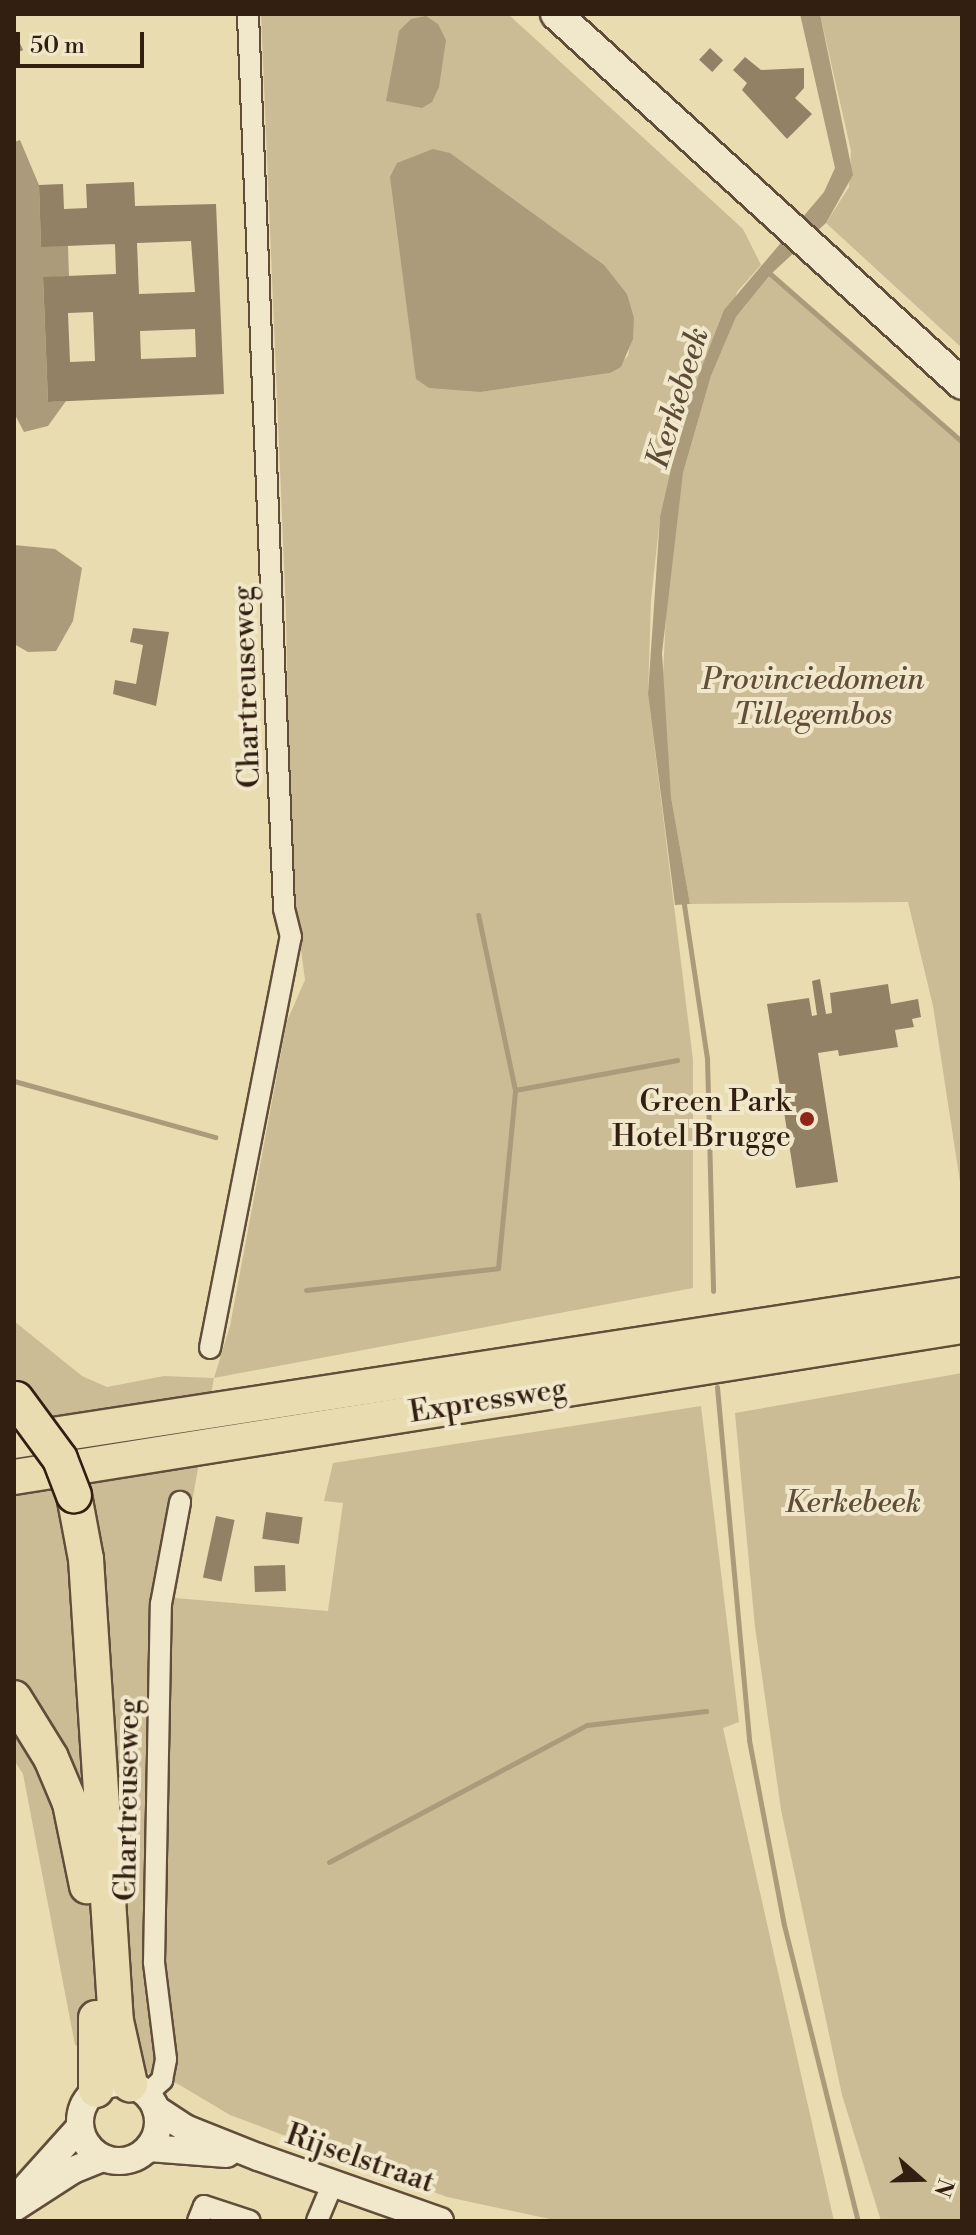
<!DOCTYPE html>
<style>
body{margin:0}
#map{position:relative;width:976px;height:2235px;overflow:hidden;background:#eadcb1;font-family:"Libre Bodoni",serif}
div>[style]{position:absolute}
.green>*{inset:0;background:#cbbc96}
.water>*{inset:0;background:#ac9b7b}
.stream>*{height:5px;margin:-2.5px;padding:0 2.5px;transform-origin:2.5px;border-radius:2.5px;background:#ac9b7b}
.building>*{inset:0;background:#928165;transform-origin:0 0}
.roads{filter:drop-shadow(2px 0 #614e3a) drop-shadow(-2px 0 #614e3a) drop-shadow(0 2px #614e3a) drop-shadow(0 -2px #614e3a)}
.minor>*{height:20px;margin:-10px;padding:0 10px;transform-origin:10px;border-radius:10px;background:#f1e8cc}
.tertiary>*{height:26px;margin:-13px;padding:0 13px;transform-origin:13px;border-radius:13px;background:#f1e8cc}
.tertiary>.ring{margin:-13px;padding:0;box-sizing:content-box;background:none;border:26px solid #f1e8cc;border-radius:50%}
.secondary>*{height:30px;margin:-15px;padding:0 15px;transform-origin:15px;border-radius:15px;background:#f1e8cc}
.trunk>*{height:34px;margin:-17px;padding:0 17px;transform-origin:17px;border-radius:17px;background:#eadcb1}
.bridges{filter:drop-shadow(2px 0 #331e12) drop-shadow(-2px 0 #331e12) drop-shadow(0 2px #331e12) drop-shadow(0 -2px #331e12)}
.trunk-bridge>*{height:34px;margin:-17px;padding:0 17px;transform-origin:17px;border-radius:17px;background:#eadcb1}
.dots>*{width:22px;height:22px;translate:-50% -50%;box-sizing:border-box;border:4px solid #f1e8cc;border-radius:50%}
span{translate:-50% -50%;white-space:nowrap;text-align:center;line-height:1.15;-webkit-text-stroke:8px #f1e8cc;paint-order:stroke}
.park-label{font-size:30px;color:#614d3a;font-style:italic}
.street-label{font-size:30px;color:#331e12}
.poi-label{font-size:30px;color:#331e12}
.right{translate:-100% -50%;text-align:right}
.water-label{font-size:32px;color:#5d4a37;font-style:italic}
.frame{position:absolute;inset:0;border:16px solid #331e12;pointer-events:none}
.north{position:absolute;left:880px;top:2139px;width:80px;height:80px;-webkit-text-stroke:6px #f1e8cc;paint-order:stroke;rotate:110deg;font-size:22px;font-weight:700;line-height:32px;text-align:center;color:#331e12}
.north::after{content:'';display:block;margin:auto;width:28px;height:36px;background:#331e12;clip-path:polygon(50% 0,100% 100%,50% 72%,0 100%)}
.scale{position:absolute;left:16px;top:32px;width:128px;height:36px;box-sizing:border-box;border:4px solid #331e12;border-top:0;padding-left:10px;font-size:24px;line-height:28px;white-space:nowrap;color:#331e12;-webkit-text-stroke:6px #f1e8cc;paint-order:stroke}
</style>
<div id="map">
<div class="green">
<i style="clip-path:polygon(evenodd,261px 14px,508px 14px,743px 229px,761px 265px,737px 292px,660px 517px,651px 601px,648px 694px,693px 1060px,693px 1288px,214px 1378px,175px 1598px,328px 1611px,343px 1503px,324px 1501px,333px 1463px,701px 1406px,739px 1722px,723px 1728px,834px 2221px,559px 2221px,447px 2197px,230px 2115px,178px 2084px,75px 2045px,23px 1774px,14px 1760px,14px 1321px,82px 1376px,107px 1387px,164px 1376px,214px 1378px,230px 1326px,287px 1021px,305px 980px,291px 874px,286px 613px,261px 14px,634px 318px,628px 356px,610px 373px,481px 392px,634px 318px)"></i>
<i style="clip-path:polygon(820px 14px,962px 14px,962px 348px,826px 223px,849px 187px,851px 151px)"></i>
<i style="clip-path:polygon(771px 274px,962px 441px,962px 1195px,933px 1006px,908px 902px,690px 904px,671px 797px,662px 694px,669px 555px,683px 473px,711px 376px,736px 317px)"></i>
<i style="clip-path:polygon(962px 1373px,962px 2221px,881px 2221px,842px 2095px,781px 1810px,755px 1627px,735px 1413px)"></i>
</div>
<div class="water">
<i style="clip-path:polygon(800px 14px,820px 14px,853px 175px,826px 223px,771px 274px,736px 317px,711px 376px,683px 473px,662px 653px,671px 797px,690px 904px,675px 905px,648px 694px,660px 517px,684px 413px,724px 310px,824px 192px,835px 168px)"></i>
<i style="clip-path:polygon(426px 16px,438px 24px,446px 40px,439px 87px,432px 102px,422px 108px,386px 101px,399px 31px,411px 19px)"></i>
<i style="clip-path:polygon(20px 140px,39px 185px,41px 246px,68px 246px,69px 276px,43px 278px,48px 402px,66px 401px,48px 426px,24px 432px,14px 413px,14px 142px)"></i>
<i style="clip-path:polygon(433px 149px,450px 153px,604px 265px,627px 294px,634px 318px,633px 339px,621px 367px,610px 373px,481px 392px,429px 388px,416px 379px,390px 177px,397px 163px)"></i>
<i style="clip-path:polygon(14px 545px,55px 549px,82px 568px,73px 621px,56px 651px,28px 652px,14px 644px)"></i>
</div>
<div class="stream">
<i style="left:767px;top:271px;width:259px;rotate:41.2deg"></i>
<i style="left:683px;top:898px;width:162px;rotate:81.5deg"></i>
<i style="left:707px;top:1058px;width:233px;rotate:88.5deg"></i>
<i style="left:14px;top:1081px;width:209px;rotate:15.6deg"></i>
<i style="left:515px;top:1090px;width:165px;rotate:-10.5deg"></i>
<i style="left:306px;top:1290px;width:193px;rotate:-6.5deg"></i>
<i style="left:498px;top:1268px;width:179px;rotate:-84.5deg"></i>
<i style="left:515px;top:1090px;width:179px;rotate:-101.9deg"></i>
<i style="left:717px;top:1387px;width:354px;rotate:84.8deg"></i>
<i style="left:749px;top:1740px;width:188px;rotate:79.3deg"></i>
<i style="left:784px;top:1925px;width:305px;rotate:76deg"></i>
<i style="left:329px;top:1862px;width:292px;rotate:-28deg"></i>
<i style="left:587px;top:1725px;width:120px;rotate:-6.7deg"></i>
</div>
<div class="building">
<i style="clip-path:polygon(14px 30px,23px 50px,14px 54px)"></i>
<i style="left:710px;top:48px;width:18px;height:16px;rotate:43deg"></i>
<i style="clip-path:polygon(745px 57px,761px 70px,804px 68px,804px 88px,795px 98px,812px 114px,787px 139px,742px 90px,747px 83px,733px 70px)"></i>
<i style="clip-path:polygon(evenodd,134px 182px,135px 206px,216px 204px,224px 394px,48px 402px,43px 277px,116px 274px,115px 244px,41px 247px,39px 185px,63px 184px,64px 209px,87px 208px,86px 184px,134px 182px,191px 241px,195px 292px,139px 294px,137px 243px,191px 241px,134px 182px,93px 312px,95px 361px,70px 362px,68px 313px,93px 312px,134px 182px,195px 329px,196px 357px,141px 359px,140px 331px,195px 329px)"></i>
<i style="clip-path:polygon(133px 628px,169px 632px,156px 706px,113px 694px,115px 680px,136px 684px,143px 645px,130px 642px)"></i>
<i style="clip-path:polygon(820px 979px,826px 1014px,832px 1013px,830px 993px,888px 984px,891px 1004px,918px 999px,921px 1017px,912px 1019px,914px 1027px,895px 1030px,898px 1047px,839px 1056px,838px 1050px,818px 1053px,838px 1182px,796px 1188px,767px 1004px,809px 998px,812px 1016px,817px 1015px,812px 981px)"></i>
<i style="left:266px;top:1512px;width:37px;height:27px;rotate:8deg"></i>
<i style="left:216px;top:1516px;width:19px;height:63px;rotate:12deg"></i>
<i style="left:285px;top:1565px;width:26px;height:31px;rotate:88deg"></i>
</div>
<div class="roads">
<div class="minor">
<i style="left:210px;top:1348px;width:419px;rotate:-78.9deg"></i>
<i style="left:291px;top:937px;width:30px;rotate:-104deg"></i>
<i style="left:284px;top:908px;width:895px;rotate:-92.31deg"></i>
<i style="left:147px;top:2094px;width:21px;rotate:-43deg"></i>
<i style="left:162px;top:2080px;width:21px;rotate:-79deg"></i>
<i style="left:166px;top:2059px;width:98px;rotate:-97.1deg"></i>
<i style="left:154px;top:1962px;width:358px;rotate:-88.9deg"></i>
<i style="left:161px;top:1604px;width:104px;rotate:-79.4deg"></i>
<i style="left:198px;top:2221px;width:16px;rotate:-68deg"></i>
<i style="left:204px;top:2206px;width:48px;rotate:18.1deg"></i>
<i style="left:317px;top:2221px;width:41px;rotate:-67.2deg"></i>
</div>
<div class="tertiary">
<i class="ring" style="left:80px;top:2083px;width:52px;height:52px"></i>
<i style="left:156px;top:2109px;width:35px;rotate:33deg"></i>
<i style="left:185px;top:2128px;width:79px;rotate:21.7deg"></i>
<i style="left:258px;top:2157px;width:193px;rotate:19.4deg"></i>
<i style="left:149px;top:2148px;width:78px;rotate:4.4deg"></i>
<i style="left:27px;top:2186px;width:79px;rotate:-48.1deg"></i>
<i style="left:14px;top:2208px;width:70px;rotate:-32.8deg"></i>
<i style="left:73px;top:2170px;width:32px;rotate:-22deg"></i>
</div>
<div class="secondary">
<i style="left:556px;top:14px;width:549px;rotate:42.34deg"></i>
</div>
<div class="trunk">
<i style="left:14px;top:1441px;width:959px;rotate:-8.76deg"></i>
<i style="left:14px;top:1477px;width:960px;rotate:-9.05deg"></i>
<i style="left:74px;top:1495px;width:65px;rotate:79.4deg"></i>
<i style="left:86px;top:1559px;width:463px;rotate:86.3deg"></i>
<i style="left:116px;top:2021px;width:65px;rotate:77.5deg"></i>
<i style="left:14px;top:1698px;width:70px;rotate:58.3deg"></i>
<i style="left:51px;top:1758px;width:49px;rotate:67.1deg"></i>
<i style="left:70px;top:1803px;width:85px;rotate:78.4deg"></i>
<i style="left:96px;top:2090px;width:72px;rotate:-90deg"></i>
</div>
</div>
<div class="bridges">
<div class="trunk-bridge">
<i style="left:16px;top:1399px;width:74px;rotate:53.7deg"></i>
<i style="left:60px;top:1459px;width:39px;rotate:69deg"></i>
</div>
</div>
<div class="dots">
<i style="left:807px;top:1119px;background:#8f2418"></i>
</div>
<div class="park-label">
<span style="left:813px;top:697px">Provinciedomein<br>Tillegembos</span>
<span style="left:853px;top:1503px">Kerkebeek</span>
</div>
<div class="street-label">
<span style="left:247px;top:687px;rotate:-92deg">Chartreuseweg</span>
<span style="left:488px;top:1401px;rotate:-9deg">Expressweg</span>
<span style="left:128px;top:1800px;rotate:-89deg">Chartreuseweg</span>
<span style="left:360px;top:2159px;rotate:19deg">Rijselstraat</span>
</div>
<div class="poi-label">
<span class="right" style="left:791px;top:1119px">Green Park<br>Hotel Brugge</span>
</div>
<div class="water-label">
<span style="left:678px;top:398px;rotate:-73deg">Kerkebeek</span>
</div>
<div class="frame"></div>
<div class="north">N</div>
<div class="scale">50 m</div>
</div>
